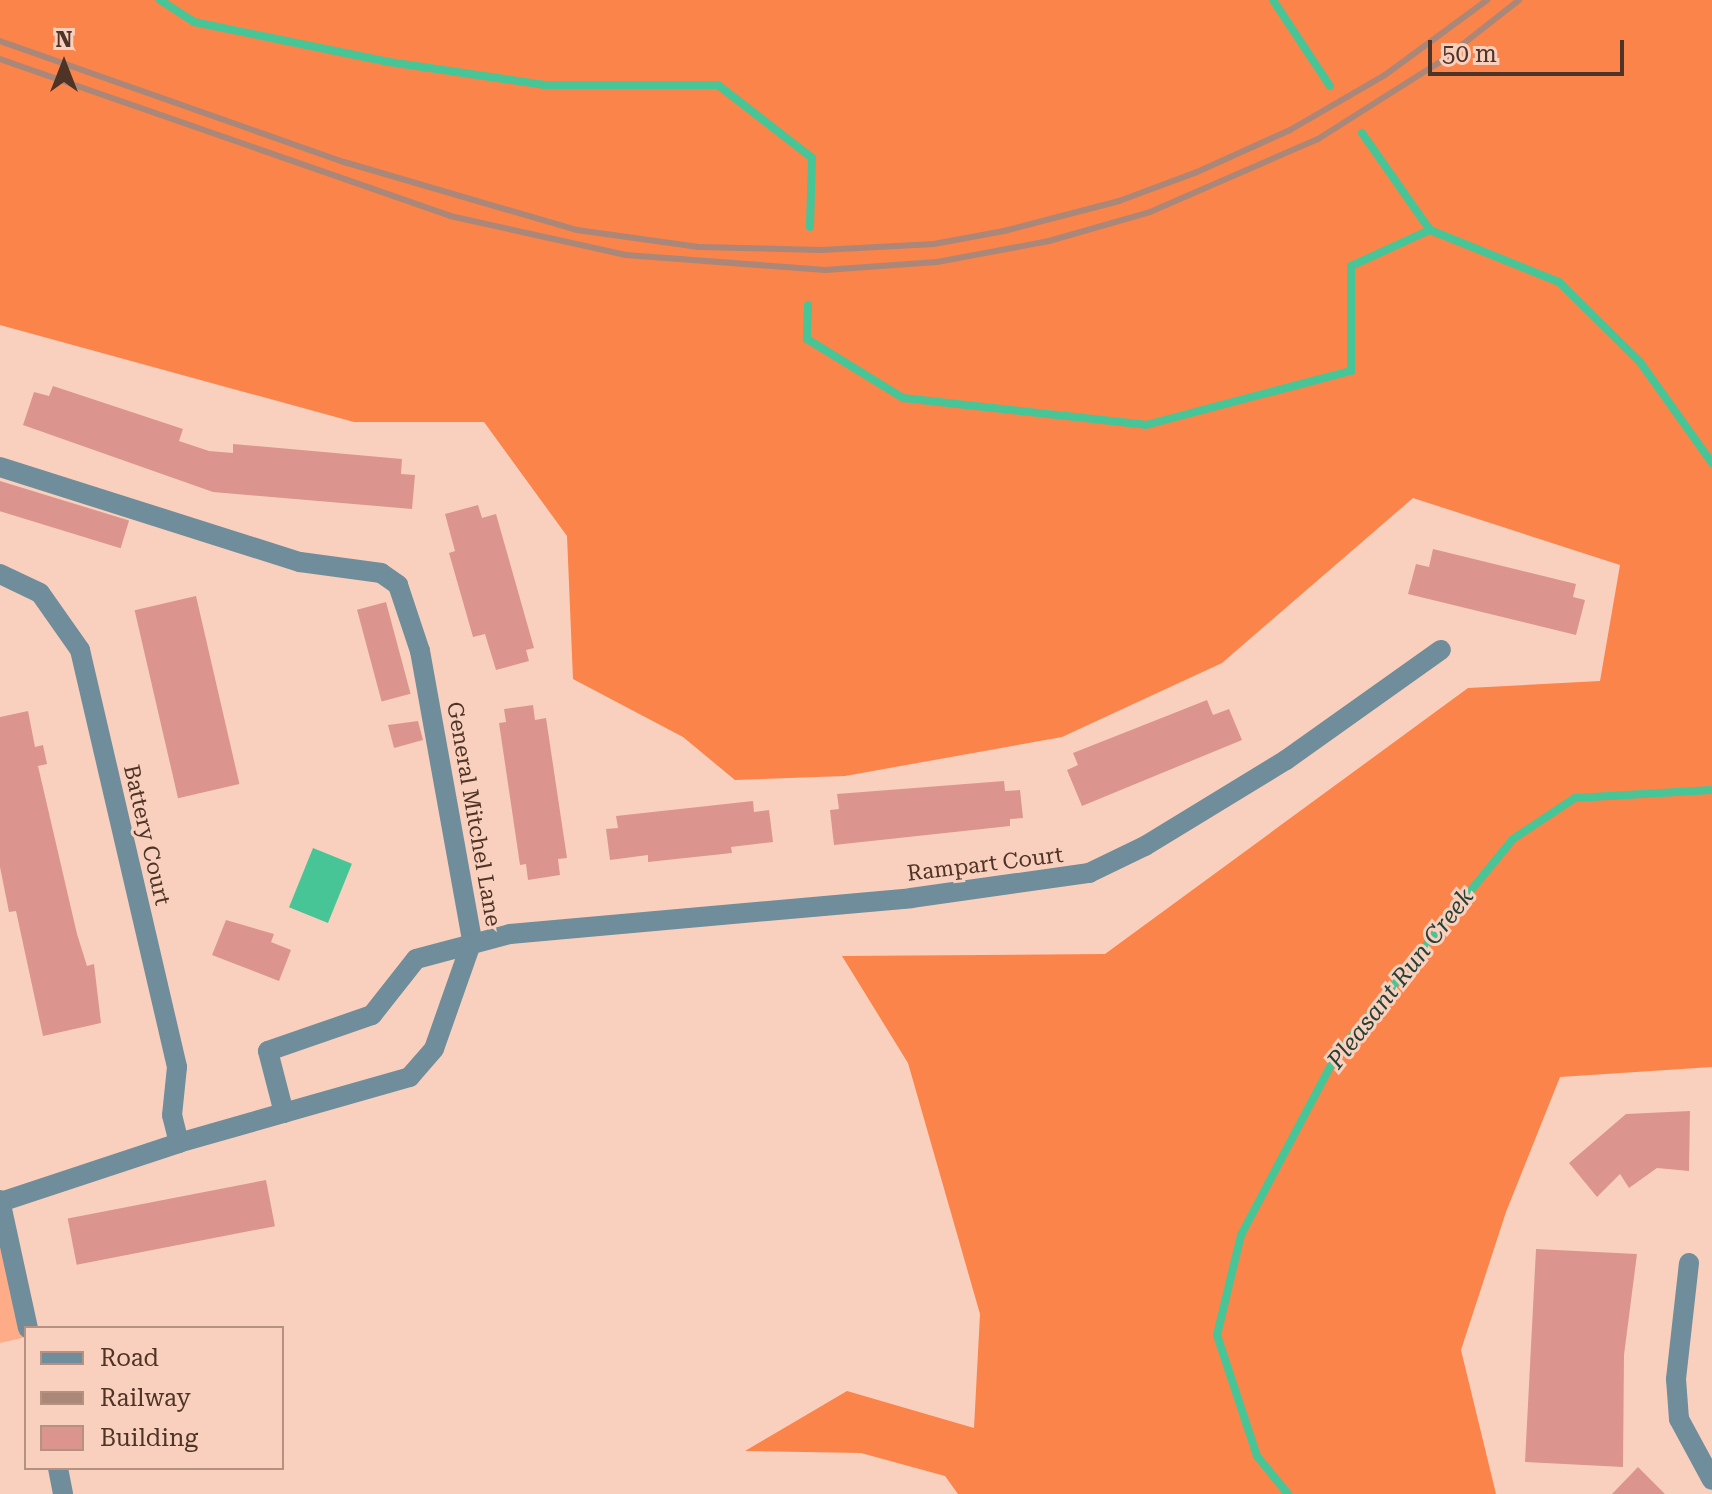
<!DOCTYPE html>
<style>
body{margin:0}
#map{position:relative;width:1712px;height:1494px;overflow:hidden;background:#f9d0be;font-family:"Roboto Serif",serif}
div>[style]{position:absolute}
.green>*{inset:0;background:#feac87}
.forest>*{inset:0;background:#fb844a}
.water>*{inset:0;background:#48c597;transform-origin:0 0}
.stream>*{height:8px;margin:-4px;padding:0 4px;transform-origin:4px;border-radius:4px;background:#48c597}
.building>*{inset:0;background:#dc958e;transform-origin:0 0}
.minor>*{height:20px;margin:-10px;padding:0 10px;transform-origin:10px;border-radius:10px;background:#6f8d9a}
.rail>*{height:6px;margin:-3px;padding:0 3px;transform-origin:3px;border-radius:3px;background:#aa8778}
span{translate:-50% -50%;white-space:nowrap;text-align:center;line-height:1.15;-webkit-text-stroke:6px #f9d0be;paint-order:stroke}
.street-label{font-size:22px;color:#4e3327}
.water-label{font-size:24px;color:#254034;font-style:italic}
.legend{position:absolute;left:24px;top:1326px;width:260px;height:144px;box-sizing:border-box;background:#f9d0be;border:2px solid #b59182;margin:0;padding:10px 14px;list-style:none;font-size:24px;color:#4e3327}
.legend li{display:flex;align-items:center;gap:16px;height:40px}
.legend b{width:40px;border:2px solid #b59182}
.north{position:absolute;left:24px;top:24px;width:80px;height:80px;-webkit-text-stroke:6px #f9d0be;paint-order:stroke;rotate:0deg;font-size:22px;font-weight:700;line-height:32px;text-align:center;color:#4e3327}
.north::after{content:'';display:block;margin:auto;width:28px;height:36px;background:#4e3327;clip-path:polygon(50% 0,100% 100%,50% 72%,0 100%)}
.scale{position:absolute;left:1428px;top:40px;width:196px;height:36px;box-sizing:border-box;border:4px solid #4e3327;border-top:0;padding-left:10px;font-size:24px;line-height:28px;white-space:nowrap;color:#4e3327;-webkit-text-stroke:6px #f9d0be;paint-order:stroke}
</style>
<div id="map">
<div class="green">
<i style="clip-path:polygon(0 1200px,26px 1337px,0 1343px)"></i>
</div>
<div class="forest">
<i style="clip-path:polygon(0 0,1712px 0,1712px 1067px,1560px 1077px,1506px 1212px,1461px 1350px,1496px 1494px,958px 1494px,945px 1476px,861px 1453px,745px 1451px,847px 1391px,974px 1428px,980px 1314px,908px 1063px,842px 956px,1105px 954px,1468px 688px,1600px 681px,1620px 565px,1413px 498px,1222px 663px,1062px 737px,845px 776px,735px 780px,683px 737px,573px 679px,567px 536px,484px 422px,354px 422px,0 325px)"></i>
</div>
<div class="water">
<i style="left:313px;top:848px;width:42px;height:64px;rotate:22deg"></i>
</div>
<div class="stream">
<i style="left:160px;top:0;width:40px;rotate:32.9deg"></i>
<i style="left:194px;top:22px;width:199px;rotate:11.6deg"></i>
<i style="left:389px;top:62px;width:158px;rotate:8.4deg"></i>
<i style="left:545px;top:85px;width:173px"></i>
<i style="left:718px;top:85px;width:119px;rotate:37.8deg"></i>
<i style="left:812px;top:158px;width:69px;rotate:91.7deg"></i>
<i style="left:1273px;top:0;width:103px;rotate:56.5deg"></i>
<i style="left:1362px;top:133px;width:118px;rotate:55deg"></i>
<i style="left:1430px;top:230px;width:139px;rotate:22deg"></i>
<i style="left:1559px;top:282px;width:114px;rotate:44.6deg"></i>
<i style="left:1640px;top:362px;width:124px;rotate:54.5deg"></i>
<i style="left:808px;top:305px;width:34px;rotate:92deg"></i>
<i style="left:807px;top:339px;width:113px;rotate:31.6deg"></i>
<i style="left:903px;top:398px;width:244px;rotate:6.3deg"></i>
<i style="left:1146px;top:425px;width:212px;rotate:-14.8deg"></i>
<i style="left:1351px;top:371px;width:105px;rotate:-90deg"></i>
<i style="left:1351px;top:266px;width:87px;rotate:-24.5deg"></i>
<i style="left:1288px;top:1494px;width:49px;rotate:-129.2deg"></i>
<i style="left:1257px;top:1456px;width:127px;rotate:-108.3deg"></i>
<i style="left:1217px;top:1335px;width:103px;rotate:-76.5deg"></i>
<i style="left:1241px;top:1235px;width:205px;rotate:-62.1deg"></i>
<i style="left:1337px;top:1054px;width:278px;rotate:-50.7deg"></i>
<i style="left:1513px;top:839px;width:74px;rotate:-33.5deg"></i>
<i style="left:1575px;top:798px;width:137px;rotate:-3.3deg"></i>
</div>
<div class="building">
<i style="clip-path:polygon(53px 386px,183px 429px,179px 441px,209px 451px,233px 453px,233px 444px,402px 459px,401px 474px,415px 475px,412px 509px,213px 492px,23px 425px,34px 392px,49px 396px)"></i>
<i style="left:0;top:481px;width:135px;height:29px;rotate:17deg"></i>
<i style="clip-path:polygon(478px 505px,482px 518px,496px 514px,534px 648px,526px 650px,529px 661px,496px 670px,485px 634px,473px 637px,449px 553px,455px 551px,445px 514px)"></i>
<i style="clip-path:polygon(1433px 549px,1576px 584px,1573px 597px,1585px 600px,1576px 635px,1408px 594px,1416px 564px,1429px 567px)"></i>
<i style="left:196px;top:596px;width:193px;height:63px;rotate:77deg"></i>
<i style="left:386px;top:602px;width:95px;height:30px;rotate:75deg"></i>
<i style="clip-path:polygon(1207px 700px,1213px 715px,1229px 709px,1242px 740px,1082px 806px,1067px 770px,1078px 765px,1073px 753px)"></i>
<i style="clip-path:polygon(533px 705px,535px 720px,546px 718px,567px 858px,558px 859px,560px 875px,528px 880px,526px 864px,520px 865px,499px 723px,506px 722px,504px 709px)"></i>
<i style="clip-path:polygon(28px 711px,35px 747px,43px 745px,47px 764px,38px 766px,77px 934px,87px 966px,94px 964px,101px 1023px,43px 1036px,16px 911px,9px 912px,0 867px,0 717px)"></i>
<i style="clip-path:polygon(418px 721px,423px 740px,394px 748px,388px 725px)"></i>
<i style="clip-path:polygon(1004px 781px,1005px 791px,1020px 790px,1023px 818px,1010px 819px,1010px 826px,834px 845px,830px 810px,839px 809px,837px 794px)"></i>
<i style="clip-path:polygon(753px 801px,754px 812px,769px 810px,773px 842px,731px 847px,732px 853px,648px 862px,648px 855px,610px 860px,606px 829px,618px 828px,616px 816px)"></i>
<i style="clip-path:polygon(226px 920px,274px 934px,271px 942px,291px 950px,279px 981px,212px 955px)"></i>
<i style="clip-path:polygon(1690px 1111px,1689px 1171px,1657px 1168px,1629px 1188px,1620px 1174px,1597px 1197px,1569px 1163px,1626px 1114px)"></i>
<i style="left:266px;top:1180px;width:47px;height:202px;rotate:79deg"></i>
<i style="clip-path:polygon(1536px 1249px,1637px 1254px,1624px 1355px,1623px 1467px,1525px 1462px)"></i>
<i style="clip-path:polygon(1638px 1467px,1665px 1494px,1612px 1494px)"></i>
</div>
<div class="minor">
<i style="left:0;top:467px;width:315px;rotate:17.6deg"></i>
<i style="left:300px;top:562px;width:82px;rotate:7.7deg"></i>
<i style="left:381px;top:573px;width:21px;rotate:35deg"></i>
<i style="left:398px;top:585px;width:70px;rotate:71.6deg"></i>
<i style="left:420px;top:651px;width:295px;rotate:79.8deg"></i>
<i style="left:472px;top:941px;width:114px;rotate:109.4deg"></i>
<i style="left:434px;top:1049px;width:37px;rotate:131deg"></i>
<i style="left:410px;top:1077px;width:240px;rotate:164.1deg"></i>
<i style="left:179px;top:1143px;width:188px;rotate:161.7deg"></i>
<i style="left:0;top:574px;width:44px;rotate:25.4deg"></i>
<i style="left:40px;top:593px;width:70px;rotate:54.9deg"></i>
<i style="left:80px;top:650px;width:428px;rotate:76.9deg"></i>
<i style="left:177px;top:1067px;width:48px;rotate:95.9deg"></i>
<i style="left:172px;top:1115px;width:29px;rotate:76deg"></i>
<i style="left:284px;top:1113px;width:64px;rotate:-104.5deg"></i>
<i style="left:268px;top:1051px;width:110px;rotate:-19.1deg"></i>
<i style="left:372px;top:1015px;width:71px;rotate:-51.8deg"></i>
<i style="left:416px;top:959px;width:97px;rotate:-14.9deg"></i>
<i style="left:510px;top:934px;width:403px;rotate:-5.1deg"></i>
<i style="left:911px;top:898px;width:180px;rotate:-8deg"></i>
<i style="left:1089px;top:873px;width:62px;rotate:-25.7deg"></i>
<i style="left:1145px;top:846px;width:165px;rotate:-31.4deg"></i>
<i style="left:1286px;top:760px;width:190px;rotate:-35.4deg"></i>
<i style="left:0;top:1200px;width:131px;rotate:77.7deg"></i>
<i style="left:1689px;top:1263px;width:117px;rotate:96.4deg"></i>
<i style="left:1676px;top:1379px;width:40px;rotate:85.7deg"></i>
<i style="left:1679px;top:1419px;width:69px;rotate:61.6deg"></i>
<i style="left:58px;top:1468px;width:26px;rotate:79deg"></i>
</div>
<div class="rail">
<i style="left:0;top:41px;width:365px;rotate:19.4deg"></i>
<i style="left:344px;top:162px;width:243px;rotate:16.3deg"></i>
<i style="left:577px;top:230px;width:123px;rotate:7.9deg"></i>
<i style="left:699px;top:247px;width:122px;rotate:1.4deg"></i>
<i style="left:821px;top:250px;width:113px;rotate:-3deg"></i>
<i style="left:934px;top:244px;width:71px;rotate:-10.5deg"></i>
<i style="left:1004px;top:231px;width:119px;rotate:-14.6deg"></i>
<i style="left:1119px;top:201px;width:83px;rotate:-20.4deg"></i>
<i style="left:1197px;top:172px;width:102px;rotate:-24.3deg"></i>
<i style="left:1290px;top:130px;width:110px;rotate:-30.1deg"></i>
<i style="left:1385px;top:75px;width:127px;rotate:-36.3deg"></i>
<i style="left:0;top:59px;width:477px;rotate:19.2deg"></i>
<i style="left:450px;top:216px;width:180px;rotate:12.5deg"></i>
<i style="left:626px;top:255px;width:200px;rotate:4.3deg"></i>
<i style="left:825px;top:270px;width:112px;rotate:-4.1deg"></i>
<i style="left:937px;top:262px;width:114px;rotate:-10.6deg"></i>
<i style="left:1049px;top:241px;width:105px;rotate:-16deg"></i>
<i style="left:1150px;top:212px;width:183px;rotate:-23.5deg"></i>
<i style="left:1318px;top:139px;width:144px;rotate:-32.3deg"></i>
<i style="left:1440px;top:62px;width:100px;rotate:-38.1deg"></i>
</div>
<div class="street-label">
<span style="left:474px;top:814px;rotate:80deg">General Mitchel Lane</span>
<span style="left:147px;top:835px;rotate:77deg">Battery Court</span>
<span style="left:985px;top:864px;rotate:-7deg">Rampart Court</span>
</div>
<div class="water-label">
<span style="left:1401px;top:979px;rotate:-52deg">Pleasant Run Creek</span>
</div>
<ul class="legend">
<li><b style="height:10px;background:#6f8d9a"></b>Road</li>
<li><b style="height:10px;background:#aa8778"></b>Railway</li>
<li><b style="height:22px;background:#dc958e"></b>Building</li>
</ul>
<div class="north">N</div>
<div class="scale">50 m</div>
</div>
